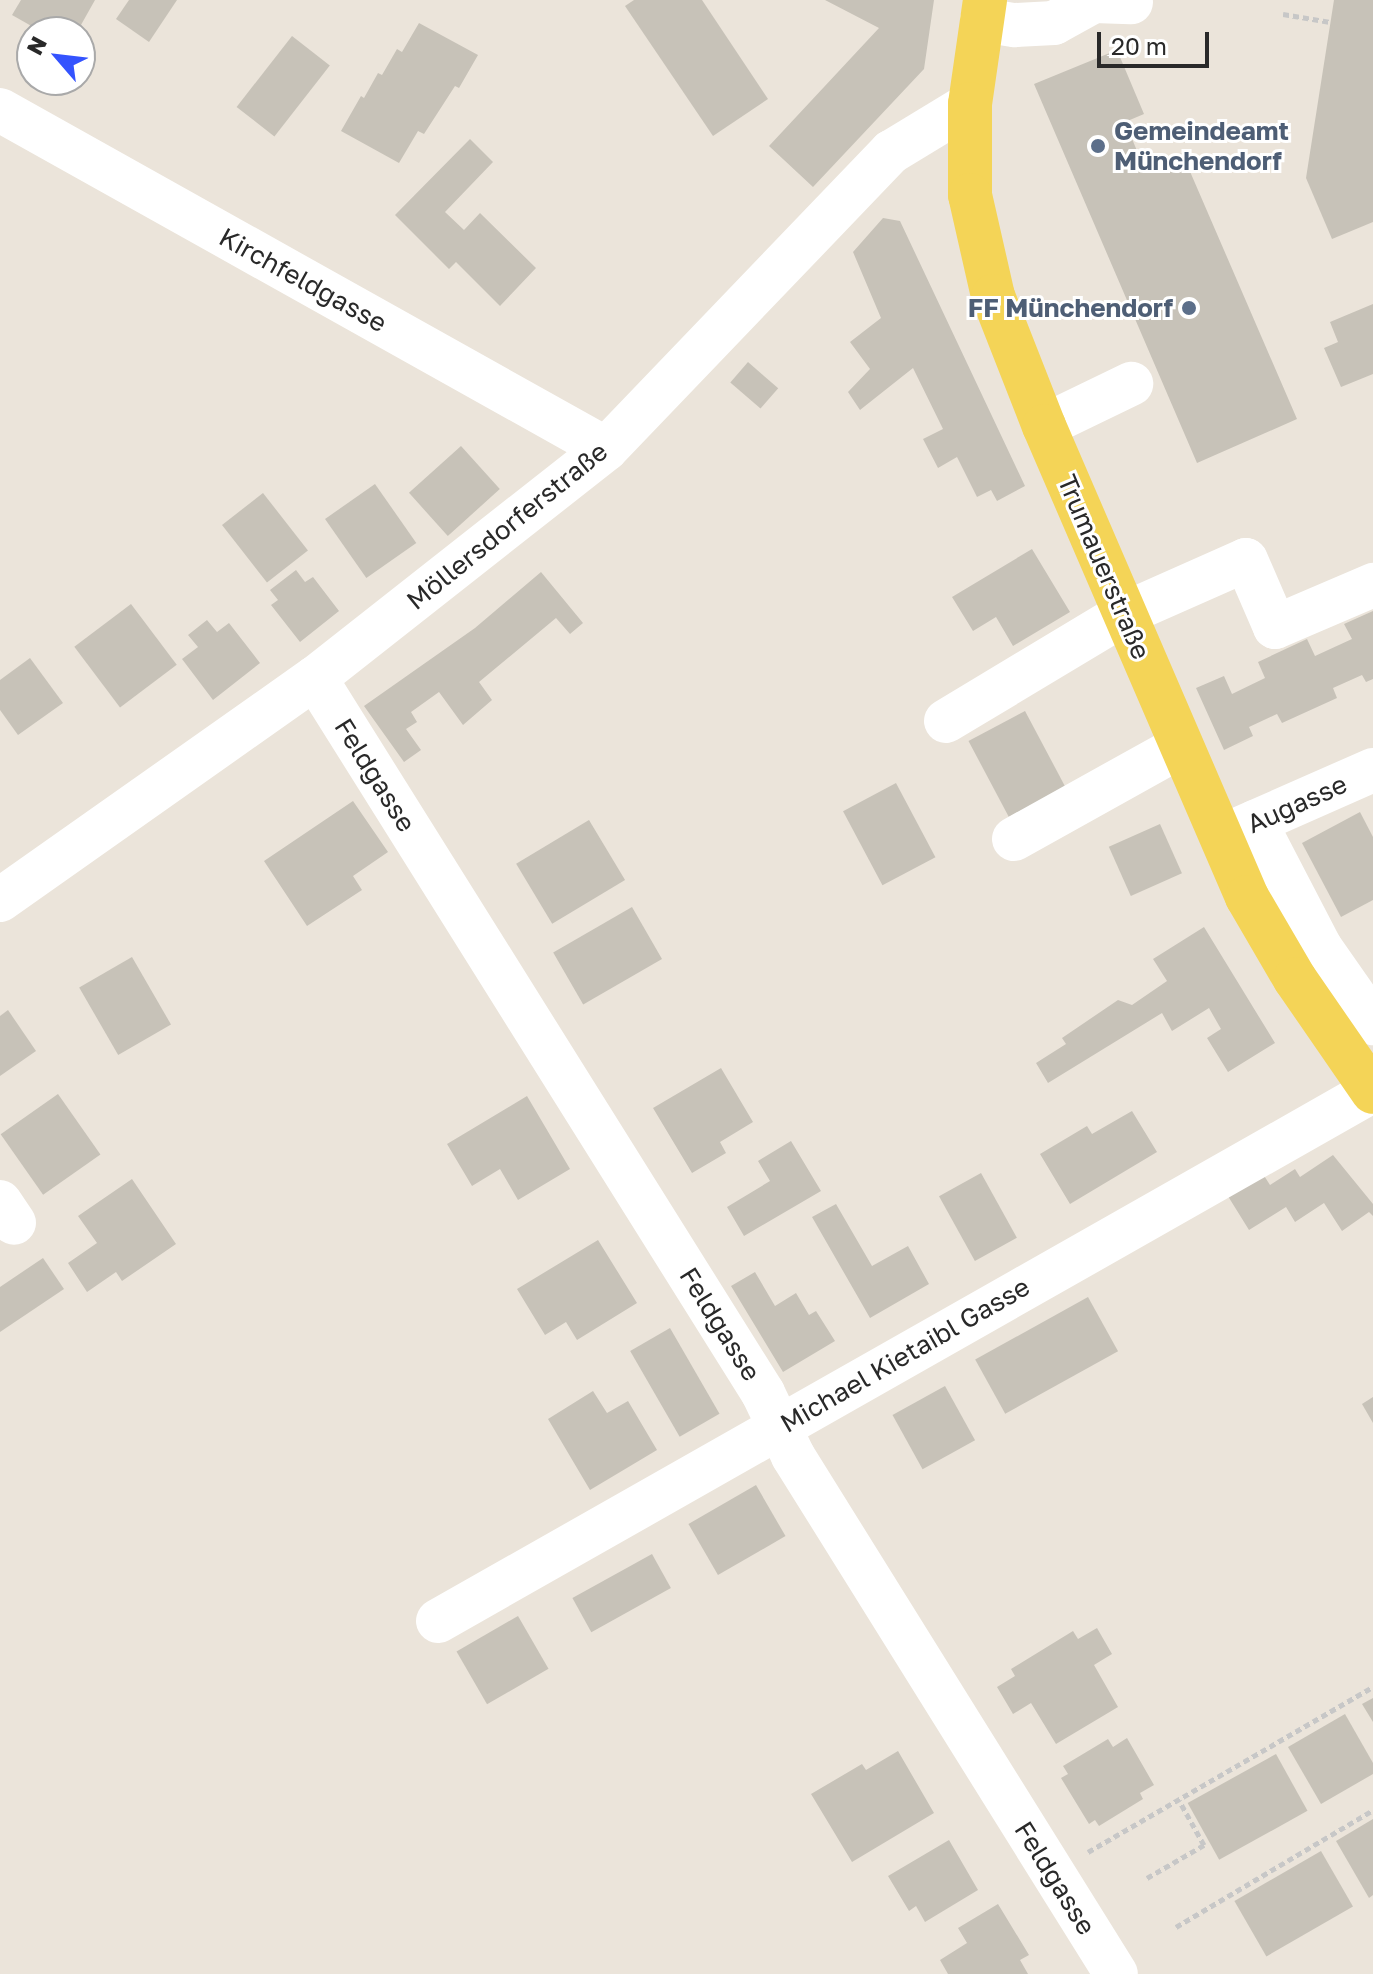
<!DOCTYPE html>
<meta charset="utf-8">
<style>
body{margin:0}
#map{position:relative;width:1373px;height:1974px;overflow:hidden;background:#ebe4da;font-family:"Golos Text",sans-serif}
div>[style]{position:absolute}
.building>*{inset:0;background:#c7c2b8;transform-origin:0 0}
.path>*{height:5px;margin-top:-2.5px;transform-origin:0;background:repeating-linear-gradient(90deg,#c7c7c7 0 6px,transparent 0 10px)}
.minor>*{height:44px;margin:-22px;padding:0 22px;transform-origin:22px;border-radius:22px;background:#fff}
.major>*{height:44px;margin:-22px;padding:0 22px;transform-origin:22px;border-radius:22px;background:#f4d457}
.dots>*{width:22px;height:22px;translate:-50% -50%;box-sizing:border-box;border:4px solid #fff;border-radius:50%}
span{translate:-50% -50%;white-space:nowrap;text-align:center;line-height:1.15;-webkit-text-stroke:6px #fff;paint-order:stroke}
.service-label{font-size:26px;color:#4e5e75;font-weight:700}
.left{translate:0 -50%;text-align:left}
.right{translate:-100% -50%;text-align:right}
.street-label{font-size:26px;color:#292929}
.north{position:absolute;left:16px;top:16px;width:80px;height:80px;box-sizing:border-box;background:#fff;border:2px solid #a9a9a9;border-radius:50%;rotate:298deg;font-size:22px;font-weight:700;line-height:32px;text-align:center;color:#292929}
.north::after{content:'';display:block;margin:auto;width:28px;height:36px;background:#3453fe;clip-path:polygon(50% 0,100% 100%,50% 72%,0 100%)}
.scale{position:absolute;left:1097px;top:32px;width:112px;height:36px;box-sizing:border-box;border:4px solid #292929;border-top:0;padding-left:10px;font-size:24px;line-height:28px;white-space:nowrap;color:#292929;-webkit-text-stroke:6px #fff;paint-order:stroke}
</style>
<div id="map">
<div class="building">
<i style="clip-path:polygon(21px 0,95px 0,77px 32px,42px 32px,12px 15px)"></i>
<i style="clip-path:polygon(129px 0,177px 0,149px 42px,116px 19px)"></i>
<i style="clip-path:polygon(634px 0,702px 0,768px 99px,713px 136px,625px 6px)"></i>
<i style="clip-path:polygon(825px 0,934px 0,924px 69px,813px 187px,769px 146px,879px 28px)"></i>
<i style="clip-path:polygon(1334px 0,1373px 0,1373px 222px,1332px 239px,1306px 178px)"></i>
<i style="clip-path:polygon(419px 23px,478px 55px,459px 88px,455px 86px,424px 134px,418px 131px,399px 163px,341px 131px,361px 96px,364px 98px,378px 73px,382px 75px,397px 49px,402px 52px)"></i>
<i style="left:292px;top:36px;width:48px;height:90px;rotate:38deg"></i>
<i style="clip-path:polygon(1117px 50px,1144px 114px,1125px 122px,1145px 170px,1182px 153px,1297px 419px,1197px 463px,1034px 84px)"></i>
<i style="clip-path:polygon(470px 139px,493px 162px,445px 212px,464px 230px,480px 213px,536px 268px,500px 306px,456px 262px,449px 269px,395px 215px)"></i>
<i style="clip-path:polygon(883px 218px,900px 221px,1025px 486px,997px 501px,991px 490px,977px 497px,957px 457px,938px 468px,923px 439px,943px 429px,913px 368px,860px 410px,848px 392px,870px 369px,850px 342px,881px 318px,853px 252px)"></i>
<i style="clip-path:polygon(1373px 304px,1373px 374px,1341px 387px,1324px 348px,1338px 342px,1330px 322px)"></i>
<i style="left:748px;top:362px;width:40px;height:27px;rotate:41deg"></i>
<i style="left:461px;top:446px;width:58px;height:70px;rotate:48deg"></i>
<i style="left:375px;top:484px;width:72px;height:61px;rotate:55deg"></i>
<i style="left:263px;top:493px;width:73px;height:52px;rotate:52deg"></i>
<i style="clip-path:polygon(1032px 549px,1070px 612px,1013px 646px,996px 617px,973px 631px,952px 597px)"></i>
<i style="clip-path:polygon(296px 570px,305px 582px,313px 577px,339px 611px,300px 642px,271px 605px,278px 600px,270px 590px)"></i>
<i style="clip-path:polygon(541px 572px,583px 623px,570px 634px,556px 618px,479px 682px,492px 700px,463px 725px,439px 692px,411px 712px,417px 722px,406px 729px,421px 750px,404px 762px,364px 706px,475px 628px)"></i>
<i style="left:131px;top:604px;width:76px;height:71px;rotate:53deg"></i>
<i style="clip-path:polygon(1373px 611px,1373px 679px,1366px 682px,1362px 675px,1333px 688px,1337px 698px,1282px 723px,1277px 714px,1249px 727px,1253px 736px,1224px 750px,1196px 688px,1224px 676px,1232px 694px,1265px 678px,1258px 662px,1307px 639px,1315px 656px,1352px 639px,1344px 624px)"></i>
<i style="clip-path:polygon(207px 620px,217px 632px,229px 623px,260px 663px,213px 700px,182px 659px,198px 647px,188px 635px)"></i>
<i style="clip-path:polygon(30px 658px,63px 703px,18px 735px,0 710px,0 680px)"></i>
<i style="left:1025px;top:711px;width:86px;height:64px;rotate:62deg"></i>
<i style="left:896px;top:783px;width:84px;height:60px;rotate:62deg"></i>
<i style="clip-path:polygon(353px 801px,388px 852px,353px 876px,362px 890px,307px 926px,264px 861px)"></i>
<i style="clip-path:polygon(1360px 812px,1373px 837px,1373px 900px,1341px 917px,1302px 843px)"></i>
<i style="left:589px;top:820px;width:70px;height:85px;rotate:59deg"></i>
<i style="left:1160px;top:824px;width:54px;height:56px;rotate:66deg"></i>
<i style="left:632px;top:907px;width:60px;height:91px;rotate:60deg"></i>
<i style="clip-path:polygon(1204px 927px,1275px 1043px,1228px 1072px,1207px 1038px,1221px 1029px,1209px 1008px,1172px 1031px,1162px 1013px,1048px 1083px,1036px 1063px,1066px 1044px,1062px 1038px,1118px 1000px,1132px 1005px,1167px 981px,1153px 959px)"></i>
<i style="left:132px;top:957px;width:78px;height:61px;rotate:60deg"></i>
<i style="clip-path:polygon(8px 1010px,36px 1051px,0 1076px,0 1016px)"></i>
<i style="clip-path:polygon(721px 1068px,753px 1122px,720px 1142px,726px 1153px,692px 1173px,653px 1108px)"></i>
<i style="left:58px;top:1094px;width:74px;height:70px;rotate:55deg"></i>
<i style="clip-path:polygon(527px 1096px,570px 1169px,518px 1200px,500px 1169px,472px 1186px,447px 1144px)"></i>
<i style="clip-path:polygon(1132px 1111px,1157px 1152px,1070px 1204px,1040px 1154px,1087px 1126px,1092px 1134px)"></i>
<i style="clip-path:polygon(791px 1141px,821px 1191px,744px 1236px,727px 1207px,770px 1181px,758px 1161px)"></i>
<i style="clip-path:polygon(1333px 1155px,1373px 1204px,1373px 1216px,1369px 1212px,1342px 1231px,1324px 1203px,1295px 1222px,1286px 1207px,1249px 1230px,1226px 1193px,1261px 1171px,1270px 1185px,1295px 1169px,1300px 1177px)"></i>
<i style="left:981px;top:1173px;width:74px;height:48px;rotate:61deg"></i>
<i style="clip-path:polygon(132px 1179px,176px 1244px,122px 1281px,116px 1272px,87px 1292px,68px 1263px,97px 1243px,78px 1216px)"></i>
<i style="clip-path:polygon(836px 1204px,872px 1266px,908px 1246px,929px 1284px,870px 1318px,812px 1217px)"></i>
<i style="clip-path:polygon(598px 1240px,637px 1303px,577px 1340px,566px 1322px,545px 1335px,517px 1289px)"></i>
<i style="clip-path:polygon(43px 1258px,64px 1289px,0 1332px,0 1287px)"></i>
<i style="clip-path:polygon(755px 1272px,775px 1306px,796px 1293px,809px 1315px,816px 1311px,835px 1341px,783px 1372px,731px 1286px)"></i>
<i style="left:1088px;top:1297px;width:62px;height:129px;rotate:61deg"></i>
<i style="left:670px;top:1328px;width:99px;height:46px;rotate:60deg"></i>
<i style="left:945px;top:1386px;width:62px;height:60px;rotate:61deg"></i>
<i style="clip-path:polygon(593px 1391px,607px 1413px,628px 1401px,657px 1450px,590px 1490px,548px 1419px)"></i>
<i style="clip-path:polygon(1373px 1397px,1373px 1423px,1362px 1404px)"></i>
<i style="left:756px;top:1485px;width:59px;height:78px;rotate:60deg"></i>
<i style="left:652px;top:1554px;width:39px;height:91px;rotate:61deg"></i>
<i style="left:518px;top:1616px;width:61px;height:71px;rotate:60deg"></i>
<i style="clip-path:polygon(1097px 1628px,1112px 1654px,1094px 1665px,1118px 1707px,1056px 1744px,1031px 1703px,1013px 1714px,997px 1687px,1015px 1676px,1011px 1669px,1073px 1631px,1078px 1639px)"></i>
<i style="clip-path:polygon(1373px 1698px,1373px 1722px,1362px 1704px)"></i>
<i style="clip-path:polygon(1345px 1714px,1373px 1763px,1373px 1774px,1321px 1804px,1288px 1747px)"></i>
<i style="clip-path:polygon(1127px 1738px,1154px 1785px,1140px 1793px,1143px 1799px,1099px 1826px,1095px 1820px,1089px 1824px,1061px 1778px,1068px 1774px,1063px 1766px,1108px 1739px,1113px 1747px)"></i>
<i style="clip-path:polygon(898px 1751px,934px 1813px,852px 1862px,811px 1794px,862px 1764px,866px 1770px)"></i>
<i style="left:1276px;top:1754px;width:65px;height:101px;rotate:61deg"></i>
<i style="clip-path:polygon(1373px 1819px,1373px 1895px,1369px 1898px,1336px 1841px)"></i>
<i style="clip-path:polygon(949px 1840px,978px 1890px,925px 1922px,916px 1906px,909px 1911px,888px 1876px)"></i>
<i style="left:1321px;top:1851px;width:64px;height:100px;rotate:60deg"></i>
<i style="clip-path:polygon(998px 1904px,1029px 1955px,1020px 1960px,1028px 1974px,948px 1974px,940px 1960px,967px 1943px,958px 1928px)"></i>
</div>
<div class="path">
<i style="left:1283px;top:14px;width:48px;rotate:9.7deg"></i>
<i style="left:1088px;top:1852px;width:329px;rotate:-30.1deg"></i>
<i style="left:1147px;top:1878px;width:66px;rotate:-30.1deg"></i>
<i style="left:1204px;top:1845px;width:51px;rotate:-119.1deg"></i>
<i style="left:1176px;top:1927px;width:229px;rotate:-30.7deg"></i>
</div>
<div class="minor">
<i style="left:982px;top:20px;width:33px;rotate:9deg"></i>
<i style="left:1015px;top:25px;width:39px;rotate:-3deg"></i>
<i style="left:1054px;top:23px;width:46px;rotate:-28.8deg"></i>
<i style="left:1094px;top:1px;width:37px;rotate:2deg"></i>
<i style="left:0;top:110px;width:694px;rotate:29.22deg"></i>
<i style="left:1044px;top:426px;width:97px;rotate:-25.8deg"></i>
<i style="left:315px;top:678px;width:844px;rotate:57.93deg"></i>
<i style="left:763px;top:1393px;width:70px;rotate:64.5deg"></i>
<i style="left:793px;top:1456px;width:610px;rotate:58.05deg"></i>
<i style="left:946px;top:721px;width:208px;rotate:-31deg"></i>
<i style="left:1124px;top:614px;width:133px;rotate:-23.9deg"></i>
<i style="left:1246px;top:560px;width:73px;rotate:66.6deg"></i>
<i style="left:1275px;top:627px;width:107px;rotate:-23.2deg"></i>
<i style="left:1255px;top:822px;width:141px;rotate:62.5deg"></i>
<i style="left:1320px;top:947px;width:93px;rotate:55.1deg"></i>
<i style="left:1230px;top:833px;width:156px;rotate:-23.8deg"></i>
<i style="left:1014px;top:839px;width:191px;rotate:-29.1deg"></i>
<i style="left:0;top:900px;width:385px;rotate:-35.2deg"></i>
<i style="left:315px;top:678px;width:370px;rotate:-38.2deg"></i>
<i style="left:606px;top:449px;width:412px;rotate:-46.2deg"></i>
<i style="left:891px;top:152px;width:92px;rotate:-31.3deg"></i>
<i style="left:0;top:1202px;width:25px;rotate:56deg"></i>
<i style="left:438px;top:1621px;width:1074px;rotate:-29.57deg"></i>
</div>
<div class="major">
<i style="left:985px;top:0;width:105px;rotate:98.2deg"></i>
<i style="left:970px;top:104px;width:91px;rotate:90deg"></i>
<i style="left:970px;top:195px;width:104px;rotate:77.2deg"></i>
<i style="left:993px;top:296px;width:140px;rotate:68.6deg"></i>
<i style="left:1044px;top:426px;width:513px;rotate:66.68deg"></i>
<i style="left:1247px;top:897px;width:95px;rotate:59.7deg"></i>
<i style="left:1295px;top:979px;width:137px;rotate:55.4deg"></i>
</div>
<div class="dots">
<i style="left:1098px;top:146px;background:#5c6f8a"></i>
<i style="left:1189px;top:308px;background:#5c6f8a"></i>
</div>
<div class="service-label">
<span class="left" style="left:1114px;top:146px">Gemeindeamt<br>Münchendorf</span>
<span class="right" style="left:1173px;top:308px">FF Münchendorf</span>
</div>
<div class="street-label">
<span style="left:303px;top:280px;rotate:29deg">Kirchfeldgasse</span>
<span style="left:507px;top:526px;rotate:-39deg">Möllersdorferstraße</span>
<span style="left:1104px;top:567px;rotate:67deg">Trumauerstraße</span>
<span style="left:375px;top:775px;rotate:58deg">Feldgasse</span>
<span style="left:1297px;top:804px;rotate:-24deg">Augasse</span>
<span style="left:720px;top:1324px;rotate:58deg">Feldgasse</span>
<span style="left:905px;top:1355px;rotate:-30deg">Michael Kietaibl Gasse</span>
<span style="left:1055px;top:1878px;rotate:58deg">Feldgasse</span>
</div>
<div class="north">N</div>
<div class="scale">20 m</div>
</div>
